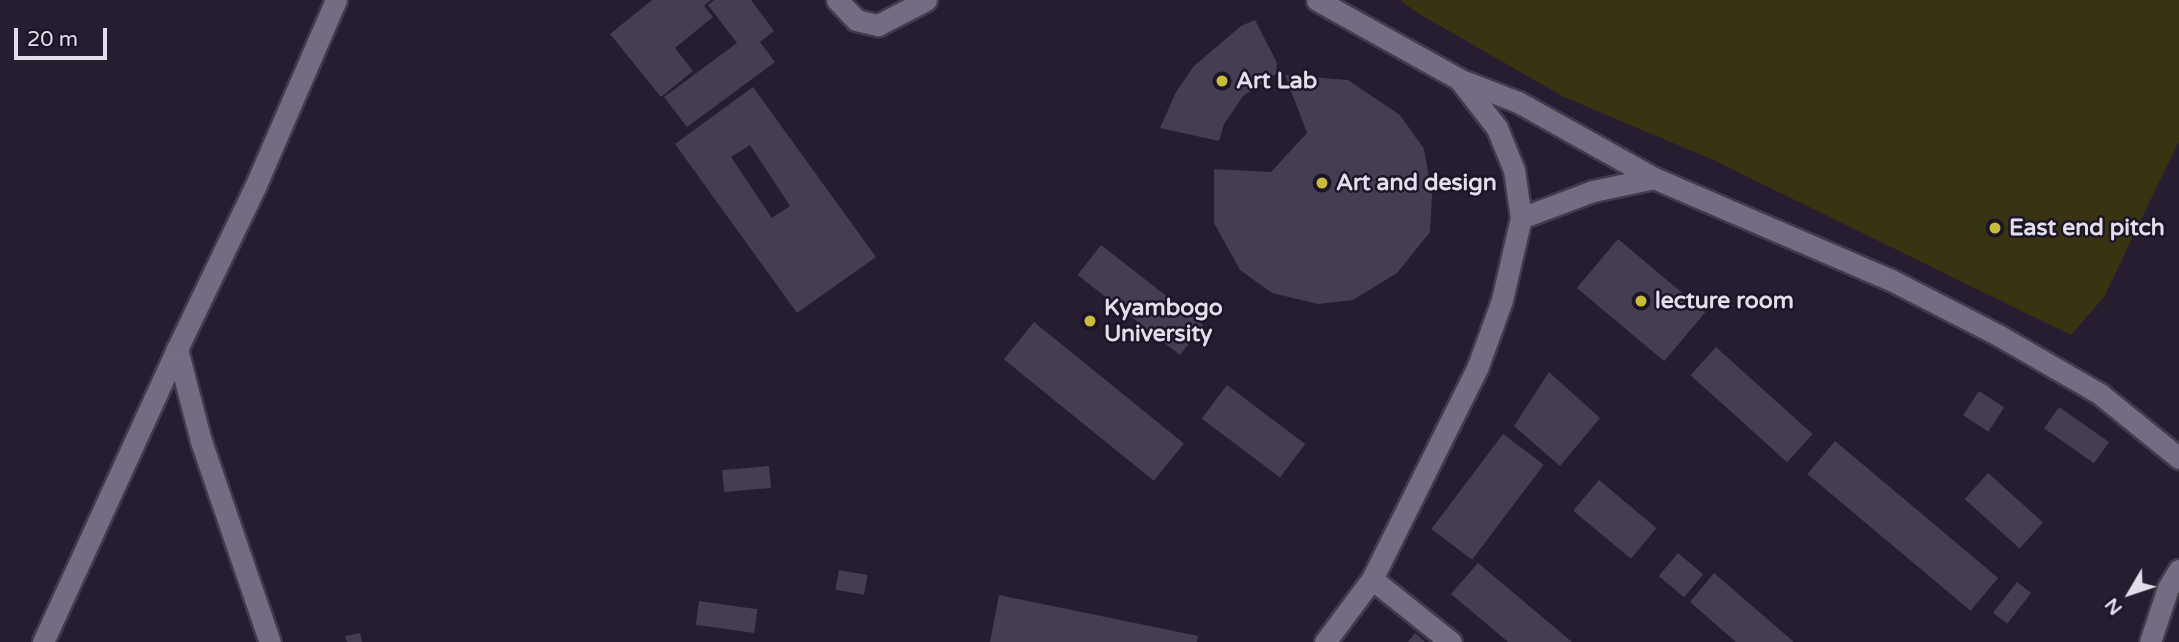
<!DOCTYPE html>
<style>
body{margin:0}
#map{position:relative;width:2179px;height:642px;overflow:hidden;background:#261d31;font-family:"Varela Round",sans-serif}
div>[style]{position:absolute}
.green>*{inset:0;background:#383412}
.building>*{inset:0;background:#463d53;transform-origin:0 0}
.roads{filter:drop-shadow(2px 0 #423b4b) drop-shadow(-2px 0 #423b4b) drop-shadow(0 2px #423b4b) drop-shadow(0 -2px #423b4b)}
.minor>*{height:21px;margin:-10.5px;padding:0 10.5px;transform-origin:10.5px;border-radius:10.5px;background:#756b83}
.dots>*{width:19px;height:19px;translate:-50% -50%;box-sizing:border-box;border:4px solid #1c1427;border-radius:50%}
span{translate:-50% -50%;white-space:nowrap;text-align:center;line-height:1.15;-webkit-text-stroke:5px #1c1427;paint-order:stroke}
.poi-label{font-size:23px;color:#e3deeb;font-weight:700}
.left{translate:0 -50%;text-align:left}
.north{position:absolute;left:2095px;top:558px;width:70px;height:70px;-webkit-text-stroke:5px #1c1427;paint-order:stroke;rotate:231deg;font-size:19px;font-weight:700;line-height:28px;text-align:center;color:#e3deeb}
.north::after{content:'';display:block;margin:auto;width:24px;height:32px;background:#e3deeb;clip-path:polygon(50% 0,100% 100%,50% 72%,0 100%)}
.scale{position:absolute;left:14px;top:28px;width:93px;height:32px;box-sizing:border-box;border:4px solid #e3deeb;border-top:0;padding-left:9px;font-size:21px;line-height:24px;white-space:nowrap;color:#e3deeb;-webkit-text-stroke:5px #1c1427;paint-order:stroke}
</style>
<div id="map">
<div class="green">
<i style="clip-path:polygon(1400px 0,2179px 0,2179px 141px,2104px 297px,2071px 335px,1711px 159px,1564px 97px,1416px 12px)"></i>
</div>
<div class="building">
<i style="clip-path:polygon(652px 0,711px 0,704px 6px,713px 17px,675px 48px,693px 71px,661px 97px,610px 34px)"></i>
<i style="clip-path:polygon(714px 0,751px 0,774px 31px,760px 42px,775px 62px,687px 127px,664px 97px,737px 43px,708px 5px)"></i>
<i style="clip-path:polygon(1255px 20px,1277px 63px,1276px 74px,1243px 96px,1224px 124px,1219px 141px,1160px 128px,1176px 92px,1194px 66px,1241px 26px)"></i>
<i style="clip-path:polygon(1285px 75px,1348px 80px,1400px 115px,1424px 149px,1432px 195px,1430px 232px,1397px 273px,1353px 300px,1318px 304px,1272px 293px,1240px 270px,1214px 223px,1214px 169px,1271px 172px,1307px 133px)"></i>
<i style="clip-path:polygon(evenodd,753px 87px,876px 257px,797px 313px,675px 144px,753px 87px,750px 145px,790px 206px,772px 218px,731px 157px,750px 145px)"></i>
<i style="left:1618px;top:239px;width:114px;height:64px;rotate:40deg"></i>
<i style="left:1101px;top:245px;width:130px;height:38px;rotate:38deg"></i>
<i style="left:1034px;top:322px;width:193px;height:48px;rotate:39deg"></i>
<i style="left:1716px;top:347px;width:130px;height:38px;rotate:42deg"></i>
<i style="clip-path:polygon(1549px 372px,1600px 418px,1560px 466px,1514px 426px)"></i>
<i style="left:1227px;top:385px;width:98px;height:42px;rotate:37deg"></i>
<i style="left:1979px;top:391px;width:30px;height:29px;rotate:33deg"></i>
<i style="left:2059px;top:407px;width:61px;height:26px;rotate:35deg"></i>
<i style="left:1503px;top:434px;width:51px;height:119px;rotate:37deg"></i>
<i style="left:1835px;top:441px;width:213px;height:43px;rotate:40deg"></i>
<i style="left:769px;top:466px;width:22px;height:47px;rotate:85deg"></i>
<i style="left:1988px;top:473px;width:74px;height:35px;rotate:42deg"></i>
<i style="left:1599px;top:480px;width:75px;height:40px;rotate:40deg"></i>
<i style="left:1678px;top:553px;width:33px;height:30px;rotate:40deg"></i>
<i style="clip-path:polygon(1478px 563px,1572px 642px,1508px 642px,1451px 594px)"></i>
<i style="left:839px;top:570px;width:29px;height:20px;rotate:10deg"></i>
<i style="clip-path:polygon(1714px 573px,1794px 642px,1736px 642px,1690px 602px)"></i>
<i style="left:2017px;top:582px;width:18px;height:39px;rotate:38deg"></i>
<i style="clip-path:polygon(999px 595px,1198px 636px,1197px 642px,990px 642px)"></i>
<i style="left:699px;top:601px;width:59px;height:24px;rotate:8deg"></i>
<i style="clip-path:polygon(360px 633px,362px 642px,347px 642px,345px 636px)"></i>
<i style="clip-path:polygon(1415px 633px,1425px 642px,1408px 642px)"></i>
</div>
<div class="roads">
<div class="minor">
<i style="left:837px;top:0;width:28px;rotate:46deg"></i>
<i style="left:856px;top:20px;width:23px;rotate:13deg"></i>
<i style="left:878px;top:25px;width:54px;rotate:-27.5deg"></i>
<i style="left:1317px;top:0;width:162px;rotate:29.1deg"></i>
<i style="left:1459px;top:79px;width:62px;rotate:52.2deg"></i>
<i style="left:1497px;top:128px;width:45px;rotate:68deg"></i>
<i style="left:1514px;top:170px;width:49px;rotate:81.7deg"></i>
<i style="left:1461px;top:80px;width:61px;rotate:21.1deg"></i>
<i style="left:1518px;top:102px;width:156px;rotate:29.2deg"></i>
<i style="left:177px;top:349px;width:95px;rotate:75.4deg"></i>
<i style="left:201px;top:441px;width:213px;rotate:71.1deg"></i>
<i style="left:1372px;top:579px;width:101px;rotate:38.6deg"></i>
<i style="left:43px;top:642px;width:322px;rotate:-65.4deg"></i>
<i style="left:177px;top:349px;width:180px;rotate:-64.3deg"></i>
<i style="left:255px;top:187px;width:204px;rotate:-66.6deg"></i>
<i style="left:1325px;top:642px;width:79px;rotate:-53.3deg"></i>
<i style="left:1372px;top:579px;width:238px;rotate:-63.5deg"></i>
<i style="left:1478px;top:366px;width:70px;rotate:-70deg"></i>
<i style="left:1502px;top:300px;width:84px;rotate:-77deg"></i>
<i style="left:1521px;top:218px;width:77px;rotate:-20.6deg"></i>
<i style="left:1593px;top:191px;width:62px;rotate:-12deg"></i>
<i style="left:1654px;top:178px;width:256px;rotate:23.3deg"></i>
<i style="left:1889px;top:279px;width:123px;rotate:27.2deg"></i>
<i style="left:1998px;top:335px;width:118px;rotate:30deg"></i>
<i style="left:2100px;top:394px;width:102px;rotate:39deg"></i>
<i style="left:2150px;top:642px;width:57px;rotate:-71.6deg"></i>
<i style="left:2168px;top:588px;width:21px;rotate:-59deg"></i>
</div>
</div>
<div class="dots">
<i style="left:1222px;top:81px;background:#c9bb3b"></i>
<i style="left:1322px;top:183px;background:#c9bb3b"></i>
<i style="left:1995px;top:228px;background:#c9bb3b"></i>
<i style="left:1641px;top:301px;background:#c9bb3b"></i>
<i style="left:1090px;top:321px;background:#c9bb3b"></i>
</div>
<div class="poi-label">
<span class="left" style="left:1236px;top:81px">Art Lab</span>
<span class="left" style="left:1336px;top:183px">Art and design</span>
<span class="left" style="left:2009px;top:228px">East end pitch</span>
<span class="left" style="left:1655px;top:301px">lecture room</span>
<span class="left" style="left:1104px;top:321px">Kyambogo<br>University</span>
</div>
<div class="north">N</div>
<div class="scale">20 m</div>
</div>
